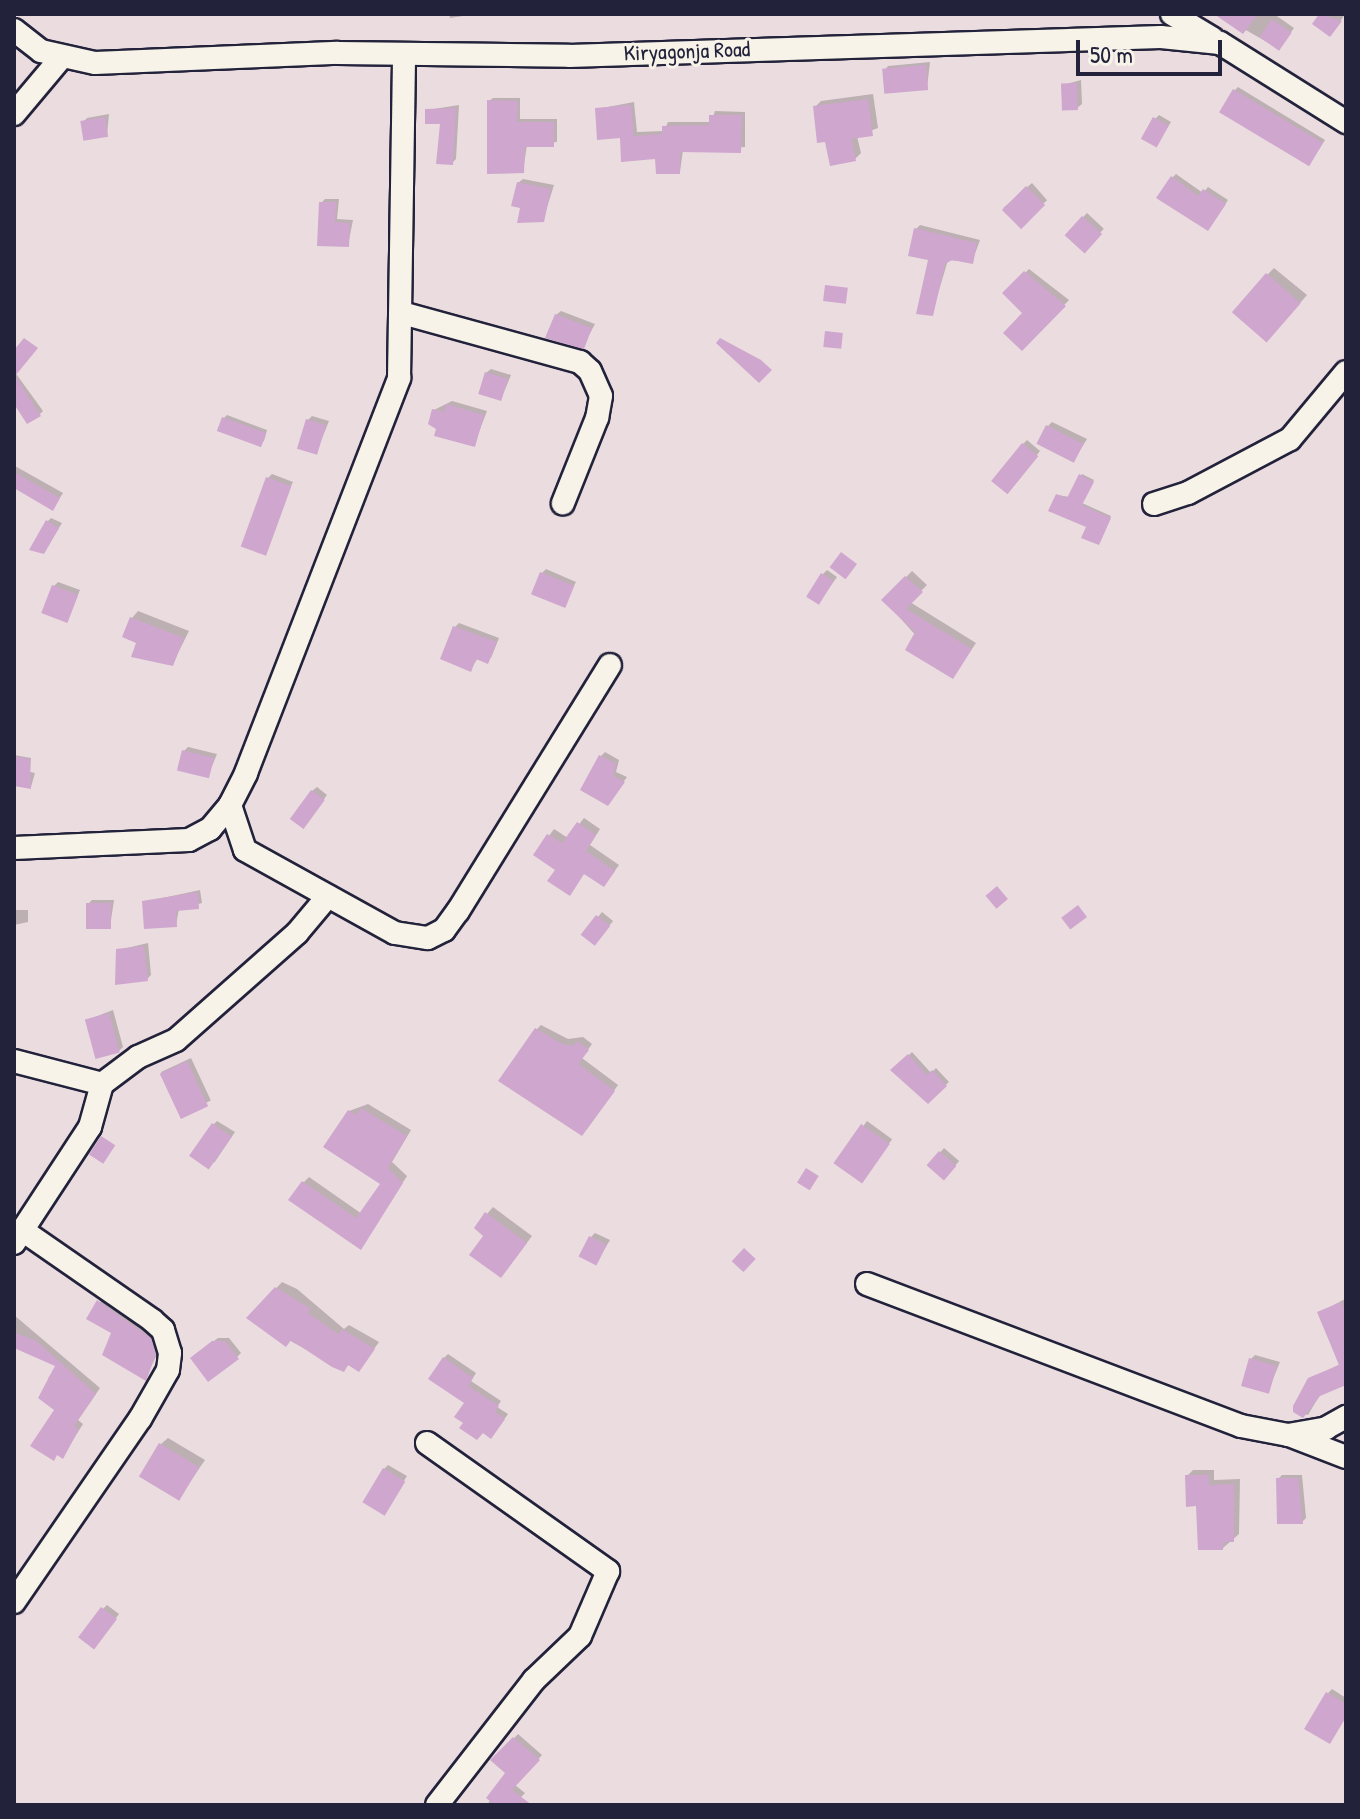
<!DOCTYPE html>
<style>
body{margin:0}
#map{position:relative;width:1360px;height:1819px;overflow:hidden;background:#ebdce0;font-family:"Patrick Hand",sans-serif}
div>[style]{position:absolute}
.shadow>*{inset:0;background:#0003;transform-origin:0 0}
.building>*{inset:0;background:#cfa6cd;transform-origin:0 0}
.roads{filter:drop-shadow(2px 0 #22223b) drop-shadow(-2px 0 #22223b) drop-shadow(0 2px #22223b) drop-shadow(0 -2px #22223b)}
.minor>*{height:22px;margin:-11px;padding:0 11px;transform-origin:11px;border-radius:11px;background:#f7f3e8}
span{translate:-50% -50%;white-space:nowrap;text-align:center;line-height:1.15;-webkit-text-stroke:6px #f7f3e8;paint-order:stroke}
.street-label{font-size:22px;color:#22223b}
.frame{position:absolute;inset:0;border:16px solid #22223b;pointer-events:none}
.scale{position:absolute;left:1076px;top:40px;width:146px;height:36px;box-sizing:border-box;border:4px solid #22223b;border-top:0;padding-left:10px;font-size:24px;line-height:28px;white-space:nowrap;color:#22223b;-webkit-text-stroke:6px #f7f3e8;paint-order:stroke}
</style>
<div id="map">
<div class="shadow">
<i style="clip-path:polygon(449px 14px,476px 14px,450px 18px)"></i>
<i style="clip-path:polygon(1218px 14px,1274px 14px,1294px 28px,1279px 49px)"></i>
<i style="clip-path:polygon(1322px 14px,1345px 14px,1334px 31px,1315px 24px)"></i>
<i style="clip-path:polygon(930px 62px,927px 88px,884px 71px,888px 66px)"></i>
<i style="clip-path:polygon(1081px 80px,1082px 104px,1077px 108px,1063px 85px)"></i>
<i style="clip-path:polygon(1238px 87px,1325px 140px,1312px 160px,1234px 91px)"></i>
<i style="clip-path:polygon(873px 94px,878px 128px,857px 136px,861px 153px,855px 159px,815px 107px,821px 101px)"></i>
<i style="clip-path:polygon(493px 98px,520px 98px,520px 119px,557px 119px,557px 142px,527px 145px,523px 171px,489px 101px)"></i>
<i style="clip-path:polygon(634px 102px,637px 132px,664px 131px,668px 122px,711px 122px,715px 111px,745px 112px,745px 147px,683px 150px,680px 172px,622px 136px,597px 109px)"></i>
<i style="clip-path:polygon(459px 105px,456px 159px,452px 163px,442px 121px,427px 110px)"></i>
<i style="clip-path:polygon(109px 114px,107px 135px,83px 122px,87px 118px)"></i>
<i style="clip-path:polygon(1159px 115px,1171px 122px,1156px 145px,1155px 119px)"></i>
<i style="clip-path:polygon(1176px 174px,1203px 193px,1208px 187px,1228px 200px,1212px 224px,1172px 178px)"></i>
<i style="clip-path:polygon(523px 179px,554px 185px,543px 220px,523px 206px,518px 183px)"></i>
<i style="left:1032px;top:183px;width:23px;height:38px;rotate:49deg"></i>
<i style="clip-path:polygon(325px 199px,339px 199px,337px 219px,353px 220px,348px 245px,321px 203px)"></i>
<i style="left:1087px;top:213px;width:23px;height:30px;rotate:43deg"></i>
<i style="clip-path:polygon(920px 225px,980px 240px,972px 262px,948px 260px,932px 314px,931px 259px,916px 229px)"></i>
<i style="clip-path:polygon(1274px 268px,1307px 295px,1274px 333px,1268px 274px)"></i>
<i style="clip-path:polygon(1029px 269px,1069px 300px,1022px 348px,1025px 313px,1005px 293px)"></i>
<i style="clip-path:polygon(561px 311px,595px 324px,583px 346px,556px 315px)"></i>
<i style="clip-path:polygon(491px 369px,511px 375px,501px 399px,486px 373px)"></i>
<i style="clip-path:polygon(14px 371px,43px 411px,40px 414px,14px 400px)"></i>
<i style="clip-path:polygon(452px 401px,487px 411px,474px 445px,438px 428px,434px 410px)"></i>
<i style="clip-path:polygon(227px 415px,267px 430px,264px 441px,260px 444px,224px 418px)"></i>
<i style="clip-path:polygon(312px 416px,329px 421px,316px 453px,308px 420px)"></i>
<i style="clip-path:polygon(1052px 422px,1087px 439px,1074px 460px,1048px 426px)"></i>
<i style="clip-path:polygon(1027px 440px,1040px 451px,1011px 487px,1023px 444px)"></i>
<i style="clip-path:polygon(15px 466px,63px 493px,56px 504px,14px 486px)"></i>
<i style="clip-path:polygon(272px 474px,293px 482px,259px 552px,268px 478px)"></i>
<i style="clip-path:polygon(1082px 474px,1094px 480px,1082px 503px,1111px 516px,1100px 542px,1058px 495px,1069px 497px)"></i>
<i style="clip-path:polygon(51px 518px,62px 523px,44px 552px,47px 522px)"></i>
<i style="clip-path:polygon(546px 569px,576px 582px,563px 606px,542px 573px)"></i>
<i style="clip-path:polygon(827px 570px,837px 577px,822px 598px,823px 574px)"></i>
<i style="clip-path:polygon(912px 571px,927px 585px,910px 602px,976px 643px,953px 677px,884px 600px)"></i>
<i style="clip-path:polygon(58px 582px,80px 590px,67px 620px,54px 586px)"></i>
<i style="clip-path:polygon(138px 611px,189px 631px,173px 663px,139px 641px,132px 618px)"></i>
<i style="clip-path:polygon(459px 623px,499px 638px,491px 658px,478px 658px,470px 670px,455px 627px)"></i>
<i style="clip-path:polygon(188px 747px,217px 754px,208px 776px,184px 751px)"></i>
<i style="clip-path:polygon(605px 752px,619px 760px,616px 772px,627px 777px,611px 799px,601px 756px)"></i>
<i style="clip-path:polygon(14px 755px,31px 758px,30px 772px,35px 773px,31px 787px,14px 784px)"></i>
<i style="clip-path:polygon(317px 787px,327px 795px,307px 822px,312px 791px)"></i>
<i style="clip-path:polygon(584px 818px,600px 829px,590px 845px,619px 865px,609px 879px,558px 869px,535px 855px,554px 829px,568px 838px)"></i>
<i style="clip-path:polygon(200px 890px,202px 903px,179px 909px,176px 925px,144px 902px)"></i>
<i style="clip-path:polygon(92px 900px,114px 900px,110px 927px,88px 904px)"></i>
<i style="clip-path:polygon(14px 910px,28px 910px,28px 922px,14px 925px)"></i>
<i style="clip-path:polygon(602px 912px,613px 921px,599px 939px,584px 934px)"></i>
<i style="clip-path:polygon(148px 943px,151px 975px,147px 979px,118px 950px)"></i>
<i style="clip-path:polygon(113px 1010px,123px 1047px,118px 1052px,87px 1020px)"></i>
<i style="clip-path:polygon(541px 1025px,568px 1039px,583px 1037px,592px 1044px,582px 1058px,618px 1085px,587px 1129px,536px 1030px)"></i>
<i style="clip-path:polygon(912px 1052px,931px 1073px,936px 1068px,949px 1082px,928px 1101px,893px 1071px)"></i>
<i style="left:191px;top:1058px;width:47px;height:33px;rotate:65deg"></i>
<i style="clip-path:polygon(368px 1104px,411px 1130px,392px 1162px,407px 1176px,361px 1248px,303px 1183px,309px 1177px,362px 1214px,383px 1183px,349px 1111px)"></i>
<i style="clip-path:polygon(217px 1121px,235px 1132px,214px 1163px,213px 1125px)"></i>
<i style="left:867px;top:1121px;width:31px;height:51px;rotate:36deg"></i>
<i style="left:944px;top:1148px;width:20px;height:23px;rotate:41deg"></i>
<i style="clip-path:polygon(493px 1207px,532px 1236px,507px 1269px,487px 1214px)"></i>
<i style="clip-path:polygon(595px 1233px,610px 1240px,596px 1263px,591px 1237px)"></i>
<i style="clip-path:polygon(282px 1282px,297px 1289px,344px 1329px,349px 1325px,379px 1342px,359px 1370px,350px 1364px,343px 1370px,249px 1318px)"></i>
<i style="clip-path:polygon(105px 1295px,156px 1332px,161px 1347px,145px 1378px,114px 1332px,89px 1318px)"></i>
<i style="clip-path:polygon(1345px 1299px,1346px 1383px,1321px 1393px,1308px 1415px,1295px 1411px,1310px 1380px,1340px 1364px,1319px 1313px)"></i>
<i style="clip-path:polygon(14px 1315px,100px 1388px,78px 1420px,83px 1424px,63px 1456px,53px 1382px,48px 1378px,58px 1365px,14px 1343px)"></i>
<i style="clip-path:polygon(218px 1338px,229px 1338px,241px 1353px,237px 1357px,196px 1354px)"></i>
<i style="clip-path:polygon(448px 1354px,476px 1373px,471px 1381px,501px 1401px,497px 1407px,508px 1414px,495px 1432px,467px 1403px,444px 1358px)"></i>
<i style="clip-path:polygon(1255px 1355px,1280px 1362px,1268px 1391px,1251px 1359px)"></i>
<i style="clip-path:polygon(168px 1438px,205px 1460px,179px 1498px,161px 1444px)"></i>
<i style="clip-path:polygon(388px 1465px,407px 1476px,387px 1508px,384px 1469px)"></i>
<i style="clip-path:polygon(1193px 1470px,1214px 1470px,1214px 1480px,1240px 1479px,1239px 1534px,1223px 1548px,1187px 1476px)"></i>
<i style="clip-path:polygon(1282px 1475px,1302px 1475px,1306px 1518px,1302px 1522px,1278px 1479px)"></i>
<i style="clip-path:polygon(107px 1605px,119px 1614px,98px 1642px,103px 1609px)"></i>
<i style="clip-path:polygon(1332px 1689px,1346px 1698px,1346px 1717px,1328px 1693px)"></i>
<i style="clip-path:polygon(518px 1734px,542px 1755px,515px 1785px,525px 1793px,513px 1805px,487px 1805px,508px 1773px,493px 1760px)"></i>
</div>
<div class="building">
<i style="clip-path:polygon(1214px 14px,1258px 14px,1243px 34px)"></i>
<i style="clip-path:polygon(1319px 14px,1342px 21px,1330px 37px,1312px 24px)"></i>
<i style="left:1272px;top:19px;width:24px;height:22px;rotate:35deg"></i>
<i style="left:926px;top:65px;width:25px;height:44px;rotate:85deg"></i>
<i style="left:1077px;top:83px;width:27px;height:16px;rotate:88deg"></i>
<i style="left:1233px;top:89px;width:105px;height:27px;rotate:31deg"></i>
<i style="clip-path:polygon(868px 99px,873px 136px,851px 139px,856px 161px,830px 166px,825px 142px,817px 143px,813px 106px)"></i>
<i style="clip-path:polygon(487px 100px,518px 101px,517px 122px,554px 122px,554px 147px,525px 147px,524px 173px,487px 174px)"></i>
<i style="clip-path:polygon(631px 105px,634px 136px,662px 134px,662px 126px,709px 125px,709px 115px,742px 115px,741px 153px,680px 152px,680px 174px,656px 174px,655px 159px,621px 162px,620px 138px,597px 140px,595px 108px)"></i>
<i style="clip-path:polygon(456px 108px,453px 165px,436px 164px,440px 124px,425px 124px,425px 109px)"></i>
<i style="left:105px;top:117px;width:20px;height:25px;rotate:81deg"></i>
<i style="left:1153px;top:117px;width:18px;height:25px;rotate:29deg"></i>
<i style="clip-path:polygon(1171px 176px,1198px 196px,1203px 189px,1226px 204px,1208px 231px,1156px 198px)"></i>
<i style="clip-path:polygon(517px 182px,551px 189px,544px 222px,517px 223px,520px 208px,511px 206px)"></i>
<i style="left:1026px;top:186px;width:27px;height:34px;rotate:45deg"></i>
<i style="clip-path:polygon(319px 202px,336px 202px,335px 222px,350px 223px,349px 247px,317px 246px)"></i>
<i style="left:1082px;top:216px;width:27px;height:26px;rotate:42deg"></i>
<i style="clip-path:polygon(914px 228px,977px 243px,973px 264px,952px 260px,945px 264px,933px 316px,916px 314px,928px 260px,908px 256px)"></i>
<i style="clip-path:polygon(1024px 271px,1066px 306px,1022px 351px,1003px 333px,1022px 313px,1002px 293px)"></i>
<i style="left:1266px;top:273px;width:46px;height:52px;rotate:41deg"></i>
<i style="left:825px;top:285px;width:23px;height:16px;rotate:7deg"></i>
<i style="clip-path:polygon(555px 314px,592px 328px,584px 349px,545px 338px)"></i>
<i style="left:825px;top:331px;width:18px;height:16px;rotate:6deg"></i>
<i style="clip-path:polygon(24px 338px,38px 348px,15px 376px,41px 416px,27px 424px,14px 404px,14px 350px)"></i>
<i style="clip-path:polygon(720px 338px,761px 360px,772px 370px,759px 383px,716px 343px)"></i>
<i style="left:485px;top:372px;width:24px;height:23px;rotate:17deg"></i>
<i style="clip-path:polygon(446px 404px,484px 415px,475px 447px,434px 436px,436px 429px,428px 424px,432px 409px,444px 412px)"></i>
<i style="left:222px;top:417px;width:47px;height:15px;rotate:20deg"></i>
<i style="left:306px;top:419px;width:21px;height:31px;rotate:17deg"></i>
<i style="left:1046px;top:425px;width:42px;height:21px;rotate:27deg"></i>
<i style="left:1022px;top:443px;width:21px;height:49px;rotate:39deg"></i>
<i style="clip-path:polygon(14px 472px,60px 498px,53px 511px,14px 488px)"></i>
<i style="clip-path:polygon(1079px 474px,1094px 482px,1082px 505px,1111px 518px,1099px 545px,1081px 538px,1086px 527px,1048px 511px,1056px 494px,1067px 498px)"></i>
<i style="left:266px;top:477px;width:27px;height:74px;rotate:20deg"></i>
<i style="clip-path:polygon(46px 520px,59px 528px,44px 554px,29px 550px)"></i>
<i style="left:841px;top:552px;width:20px;height:19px;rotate:37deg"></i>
<i style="left:540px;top:572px;width:37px;height:24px;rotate:22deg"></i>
<i style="left:821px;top:573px;width:15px;height:28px;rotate:32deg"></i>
<i style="clip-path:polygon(905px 576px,923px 592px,906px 609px,972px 649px,953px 679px,905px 650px,915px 632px,881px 600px)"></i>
<i style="left:52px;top:585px;width:28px;height:30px;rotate:21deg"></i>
<i style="clip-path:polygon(130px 617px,184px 638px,173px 666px,131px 657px,136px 643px,122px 637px)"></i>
<i style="clip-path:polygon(453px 626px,497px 642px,488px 664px,476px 659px,471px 672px,440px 659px)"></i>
<i style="left:182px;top:750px;width:33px;height:21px;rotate:14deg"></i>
<i style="clip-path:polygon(599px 755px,616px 764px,613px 776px,625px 782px,608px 806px,580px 790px)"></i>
<i style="clip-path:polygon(14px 756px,30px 759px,31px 789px,14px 786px)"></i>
<i style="left:311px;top:790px;width:17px;height:36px;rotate:36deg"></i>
<i style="clip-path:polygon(577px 822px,596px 835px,586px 851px,615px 871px,604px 887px,584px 874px,570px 896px,547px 881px,555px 870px,533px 855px,547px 834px,562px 843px)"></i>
<i style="left:997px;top:886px;width:17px;height:15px;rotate:50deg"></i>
<i style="clip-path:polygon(198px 892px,199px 909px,176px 911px,177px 927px,144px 929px,142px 901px)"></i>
<i style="left:86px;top:903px;width:25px;height:26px"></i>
<i style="left:1078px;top:905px;width:15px;height:21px;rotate:53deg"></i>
<i style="left:596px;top:915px;width:18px;height:25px;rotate:38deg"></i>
<i style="clip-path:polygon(144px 946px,148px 981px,115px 985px,116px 949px)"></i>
<i style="left:109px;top:1013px;width:41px;height:25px;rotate:75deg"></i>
<i style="clip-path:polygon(535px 1028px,562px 1044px,573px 1046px,577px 1041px,589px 1050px,578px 1064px,615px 1091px,582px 1136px,498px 1081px)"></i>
<i style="clip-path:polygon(908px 1054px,927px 1075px,932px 1070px,947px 1086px,928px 1104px,890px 1070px)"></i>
<i style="left:187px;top:1061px;width:50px;height:30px;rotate:65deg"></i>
<i style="clip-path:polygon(361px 1108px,407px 1136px,388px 1168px,403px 1183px,361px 1250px,288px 1200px,302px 1181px,356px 1218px,380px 1184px,323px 1147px,348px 1110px,356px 1115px)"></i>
<i style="left:212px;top:1123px;width:24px;height:40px;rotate:35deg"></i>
<i style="left:861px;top:1124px;width:35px;height:48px;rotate:35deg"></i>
<i style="left:101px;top:1136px;width:17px;height:22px;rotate:33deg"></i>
<i style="left:939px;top:1151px;width:23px;height:19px;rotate:41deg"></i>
<i style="left:806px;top:1168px;width:15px;height:17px;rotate:32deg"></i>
<i style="clip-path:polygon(485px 1212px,527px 1243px,501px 1278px,469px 1255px,483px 1236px,474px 1228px)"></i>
<i style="left:589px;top:1236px;width:20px;height:23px;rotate:27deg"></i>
<i style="left:744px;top:1248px;width:16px;height:18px;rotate:43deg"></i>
<i style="clip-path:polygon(275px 1287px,311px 1309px,308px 1313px,338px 1334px,342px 1329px,375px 1349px,359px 1372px,348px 1365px,344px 1372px,332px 1367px,291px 1340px,286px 1347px,246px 1318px)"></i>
<i style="clip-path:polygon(97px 1300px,151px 1338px,156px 1354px,146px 1381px,102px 1355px,111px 1333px,86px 1319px)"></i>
<i style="clip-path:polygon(1341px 1302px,1346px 1314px,1346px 1385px,1320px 1396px,1303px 1418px,1293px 1412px,1293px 1406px,1308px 1378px,1339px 1365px,1317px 1312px)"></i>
<i style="clip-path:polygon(14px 1333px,35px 1340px,96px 1394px,74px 1426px,79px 1429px,63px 1459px,57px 1455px,54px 1461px,30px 1446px,54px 1410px,38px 1398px,55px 1366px,14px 1348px)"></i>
<i style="clip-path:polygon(212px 1341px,225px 1341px,239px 1359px,208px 1382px,190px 1358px)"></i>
<i style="clip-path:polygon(443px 1357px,473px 1378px,468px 1386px,499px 1406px,495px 1412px,505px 1419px,491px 1439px,483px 1433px,477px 1440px,459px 1428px,463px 1423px,454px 1417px,464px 1403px,428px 1379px)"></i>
<i style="left:1249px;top:1358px;width:29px;height:29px;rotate:16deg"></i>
<i style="left:159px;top:1443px;width:47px;height:39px;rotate:31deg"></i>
<i style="left:383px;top:1468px;width:26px;height:40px;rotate:31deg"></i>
<i style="clip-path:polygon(1185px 1475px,1209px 1475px,1209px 1485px,1234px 1484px,1234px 1542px,1223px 1542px,1223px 1550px,1198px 1550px,1196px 1506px,1186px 1507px)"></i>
<i style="clip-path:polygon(1276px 1478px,1298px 1478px,1303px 1524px,1277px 1524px)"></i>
<i style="left:101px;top:1607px;width:20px;height:38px;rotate:37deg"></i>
<i style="clip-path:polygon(1326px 1692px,1346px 1704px,1346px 1717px,1330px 1744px,1304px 1729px)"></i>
<i style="clip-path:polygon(513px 1737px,540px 1760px,512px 1790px,532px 1805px,495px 1805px,486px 1798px,505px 1773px,490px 1760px)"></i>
</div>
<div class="roads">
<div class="minor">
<i style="left:1172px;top:14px;width:47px;rotate:31deg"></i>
<i style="left:14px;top:30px;width:34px;rotate:38deg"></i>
<i style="left:41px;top:51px;width:55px;rotate:12.5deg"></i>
<i style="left:95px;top:63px;width:243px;rotate:-2.4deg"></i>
<i style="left:338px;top:53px;width:231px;rotate:0.7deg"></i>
<i style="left:569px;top:56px;width:592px;rotate:-1.84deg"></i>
<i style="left:1161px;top:37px;width:59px;rotate:5.8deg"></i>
<i style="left:1220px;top:43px;width:149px;rotate:32.1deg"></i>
<i style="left:14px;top:114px;width:73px;rotate:-50deg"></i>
<i style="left:402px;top:313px;width:185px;rotate:15.4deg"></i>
<i style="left:580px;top:362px;width:13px;rotate:42deg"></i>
<i style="left:590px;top:371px;width:27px;rotate:66deg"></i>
<i style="left:601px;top:396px;width:22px;rotate:100deg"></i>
<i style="left:597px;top:418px;width:92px;rotate:111.8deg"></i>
<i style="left:1154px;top:504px;width:36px;rotate:-18deg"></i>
<i style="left:1188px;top:493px;width:115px;rotate:-27.9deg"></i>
<i style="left:1290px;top:439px;width:87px;rotate:-50.1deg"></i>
<i style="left:230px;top:805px;width:47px;rotate:71.6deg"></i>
<i style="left:245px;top:850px;width:171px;rotate:29deg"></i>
<i style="left:395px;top:933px;width:33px;rotate:9deg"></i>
<i style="left:428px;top:938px;width:18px;rotate:-27deg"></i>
<i style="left:444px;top:930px;width:24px;rotate:-54deg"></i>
<i style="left:458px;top:911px;width:289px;rotate:-58.3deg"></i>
<i style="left:14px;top:848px;width:175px;rotate:-2.6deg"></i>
<i style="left:189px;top:840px;width:24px;rotate:-28deg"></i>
<i style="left:210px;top:829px;width:31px;rotate:-50deg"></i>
<i style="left:230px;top:805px;width:36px;rotate:-63deg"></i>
<i style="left:246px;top:773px;width:424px;rotate:-68.8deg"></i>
<i style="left:399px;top:378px;width:320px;rotate:-89.1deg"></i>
<i style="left:14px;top:1061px;width:91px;rotate:14.6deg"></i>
<i style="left:14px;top:1243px;width:139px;rotate:-56.8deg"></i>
<i style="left:90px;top:1127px;width:45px;rotate:-74.4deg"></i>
<i style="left:102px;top:1084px;width:45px;rotate:-36.9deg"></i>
<i style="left:138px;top:1057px;width:42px;rotate:-24.1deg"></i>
<i style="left:176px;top:1040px;width:162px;rotate:-41.5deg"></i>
<i style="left:297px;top:933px;width:48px;rotate:-50deg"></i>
<i style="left:867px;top:1284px;width:400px;rotate:20.8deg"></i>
<i style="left:1241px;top:1426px;width:48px;rotate:10.8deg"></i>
<i style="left:1288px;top:1435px;width:39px;rotate:-10deg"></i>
<i style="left:1326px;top:1428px;width:23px;rotate:-29deg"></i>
<i style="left:1289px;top:1435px;width:61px;rotate:21.1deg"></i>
<i style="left:427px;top:1443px;width:222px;rotate:35.3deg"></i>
<i style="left:608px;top:1571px;width:71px;rotate:113.3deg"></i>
<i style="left:580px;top:1636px;width:64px;rotate:136.3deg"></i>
<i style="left:534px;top:1680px;width:158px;rotate:127.8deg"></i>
<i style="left:14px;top:1602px;width:222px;rotate:-55.5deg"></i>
<i style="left:140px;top:1419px;width:56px;rotate:-60.3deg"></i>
<i style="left:168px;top:1370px;width:17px;rotate:-83deg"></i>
<i style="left:170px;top:1353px;width:24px;rotate:-107deg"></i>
<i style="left:163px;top:1330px;width:15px;rotate:-138deg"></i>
<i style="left:152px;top:1320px;width:158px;rotate:-145.3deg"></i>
</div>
</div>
<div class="street-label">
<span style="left:687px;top:51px;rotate:-2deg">Kiryagonja Road</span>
</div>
<div class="frame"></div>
<div class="scale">50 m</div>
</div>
